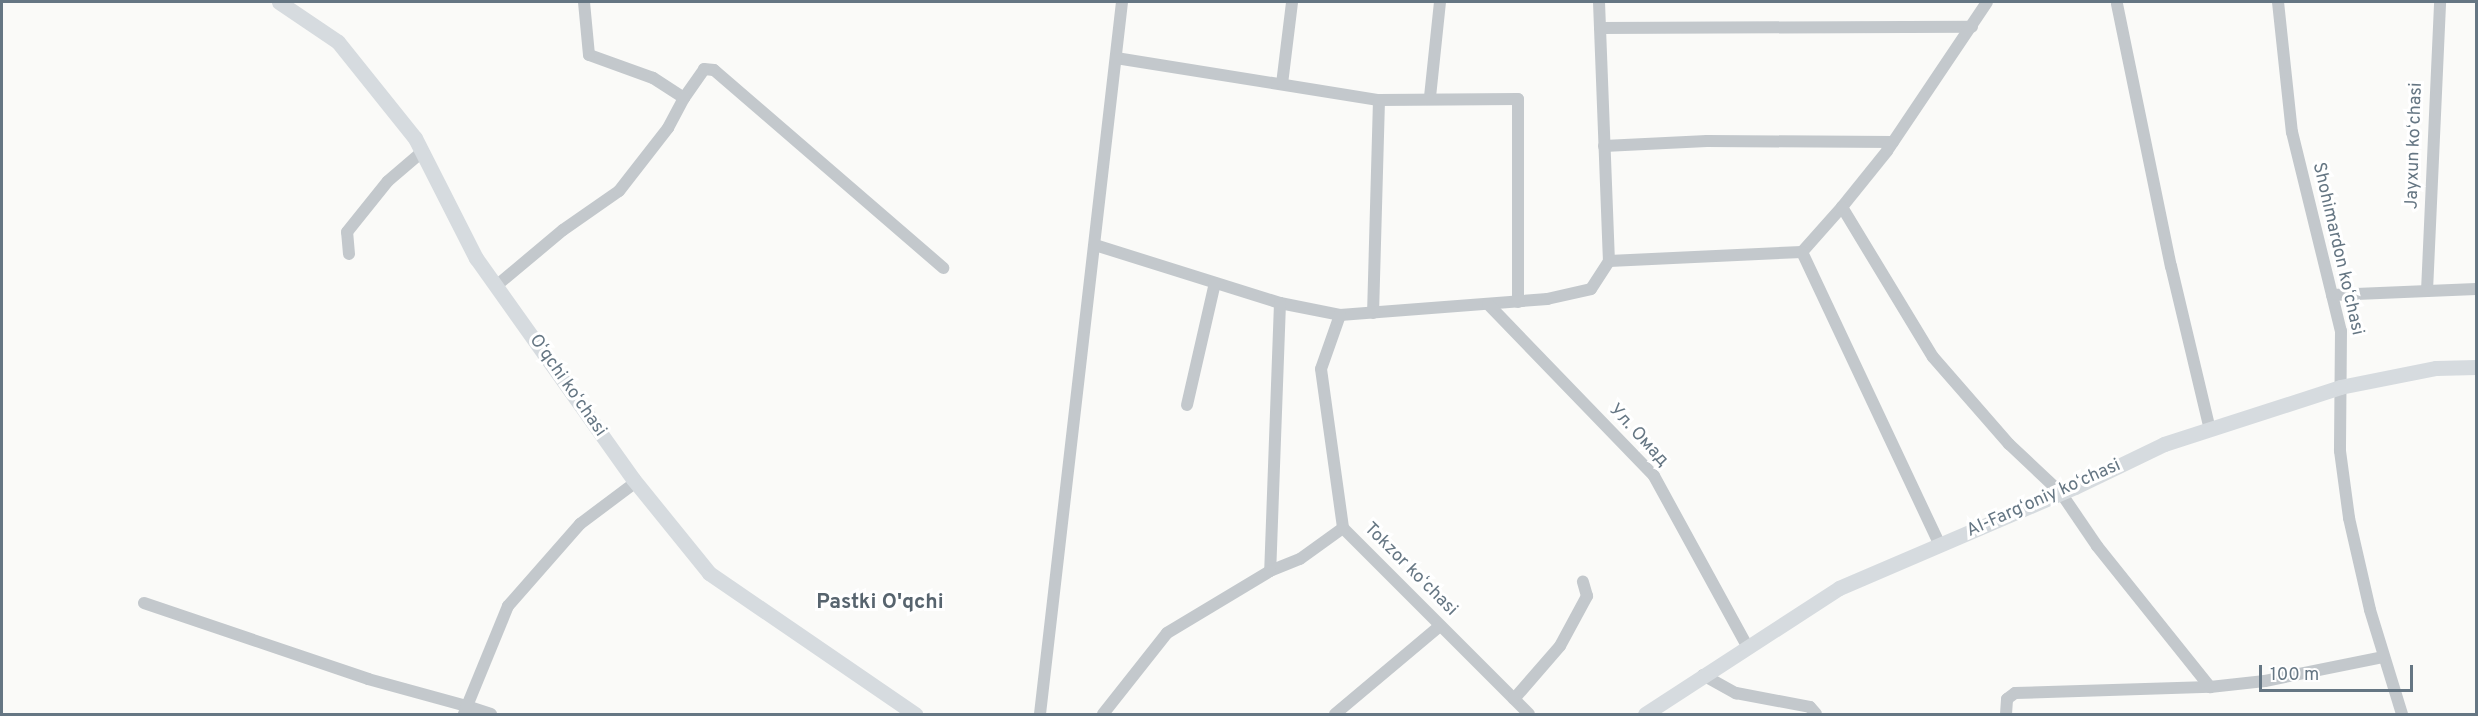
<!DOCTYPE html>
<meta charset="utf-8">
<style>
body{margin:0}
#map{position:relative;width:2478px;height:716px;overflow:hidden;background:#fafaf8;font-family:Overpass,sans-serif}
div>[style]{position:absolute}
.minor>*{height:12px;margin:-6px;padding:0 6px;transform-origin:6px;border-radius:6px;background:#c3c8cc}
.major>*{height:15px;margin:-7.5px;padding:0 7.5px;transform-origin:7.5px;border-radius:7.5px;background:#d6dbdf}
span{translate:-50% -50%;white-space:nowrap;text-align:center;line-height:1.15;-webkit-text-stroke:6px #fff;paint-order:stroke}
.street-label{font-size:18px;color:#657683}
.quarter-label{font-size:21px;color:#57646e;font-weight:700}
.frame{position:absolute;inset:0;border:3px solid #657683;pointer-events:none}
.scale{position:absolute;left:2259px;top:665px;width:154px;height:27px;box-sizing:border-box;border:3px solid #657683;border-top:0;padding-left:8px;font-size:18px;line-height:21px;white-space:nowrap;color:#657683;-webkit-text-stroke:4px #fff;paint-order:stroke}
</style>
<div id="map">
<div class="minor">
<i style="left:1599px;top:2px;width:259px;rotate:87.8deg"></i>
<i style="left:2278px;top:2px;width:131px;rotate:83.9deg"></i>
<i style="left:2292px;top:132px;width:205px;rotate:76.2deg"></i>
<i style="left:2341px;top:331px;width:120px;rotate:90.5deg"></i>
<i style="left:2340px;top:451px;width:68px;rotate:82.3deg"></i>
<i style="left:2349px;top:518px;width:94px;rotate:77.1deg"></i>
<i style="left:2370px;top:610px;width:109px;rotate:72.9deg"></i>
<i style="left:2117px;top:4px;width:268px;rotate:78.4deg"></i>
<i style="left:2171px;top:266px;width:164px;rotate:76.6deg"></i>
<i style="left:1600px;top:28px;width:372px;rotate:-0.2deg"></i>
<i style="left:1116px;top:58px;width:266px;rotate:9.1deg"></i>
<i style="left:1379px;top:100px;width:213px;rotate:91.6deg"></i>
<i style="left:1282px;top:84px;width:83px;rotate:-83deg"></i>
<i style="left:1430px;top:97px;width:96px;rotate:-84deg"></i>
<i style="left:684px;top:98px;width:35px;rotate:-55deg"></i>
<i style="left:704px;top:69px;width:10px;rotate:6deg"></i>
<i style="left:714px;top:70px;width:303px;rotate:40.8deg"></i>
<i style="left:1379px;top:100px;width:139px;rotate:-0.4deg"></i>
<i style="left:1518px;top:99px;width:203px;rotate:90deg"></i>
<i style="left:1604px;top:146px;width:103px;rotate:-2.8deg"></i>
<i style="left:1707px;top:141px;width:186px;rotate:0.3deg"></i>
<i style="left:1842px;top:207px;width:72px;rotate:-51.2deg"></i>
<i style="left:1887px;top:151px;width:179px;rotate:-56.1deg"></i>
<i style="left:1095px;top:245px;width:194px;rotate:17.4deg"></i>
<i style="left:1280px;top:303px;width:61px;rotate:11.3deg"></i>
<i style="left:1340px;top:315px;width:208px;rotate:-4.4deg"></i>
<i style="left:1547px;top:299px;width:45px;rotate:-12.8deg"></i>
<i style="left:1591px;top:289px;width:33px;rotate:-57deg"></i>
<i style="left:1609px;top:261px;width:193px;rotate:-2.7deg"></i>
<i style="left:1802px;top:252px;width:60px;rotate:-48.4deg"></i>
<i style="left:1842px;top:207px;width:175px;rotate:58.8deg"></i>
<i style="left:1933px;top:357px;width:116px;rotate:48.9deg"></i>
<i style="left:2009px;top:444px;width:71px;rotate:43.3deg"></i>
<i style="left:2061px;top:493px;width:64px;rotate:55.8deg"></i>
<i style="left:2097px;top:546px;width:181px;rotate:51.3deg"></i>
<i style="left:1802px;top:252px;width:324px;rotate:64.8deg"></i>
<i style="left:349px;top:254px;width:22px;rotate:-95deg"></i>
<i style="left:347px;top:232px;width:65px;rotate:-51.2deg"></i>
<i style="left:388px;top:181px;width:45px;rotate:-40.5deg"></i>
<i style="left:496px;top:286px;width:87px;rotate:-39.9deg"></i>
<i style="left:563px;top:230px;width:68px;rotate:-34.9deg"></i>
<i style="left:619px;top:191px;width:80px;rotate:-52.1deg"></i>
<i style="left:668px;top:128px;width:34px;rotate:-62deg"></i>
<i style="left:684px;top:98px;width:37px;rotate:-147deg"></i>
<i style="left:653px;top:78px;width:68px;rotate:-160.2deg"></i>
<i style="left:589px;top:55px;width:53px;rotate:-95.4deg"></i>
<i style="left:2427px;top:291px;width:288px;rotate:-87.4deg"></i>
<i style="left:2332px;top:295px;width:144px;rotate:-2.4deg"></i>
<i style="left:1280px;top:303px;width:268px;rotate:92.1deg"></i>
<i style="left:1270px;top:571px;width:32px;rotate:-22deg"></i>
<i style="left:1300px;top:559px;width:53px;rotate:-35.8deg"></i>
<i style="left:1488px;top:304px;width:239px;rotate:46deg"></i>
<i style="left:1654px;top:476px;width:194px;rotate:61.3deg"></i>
<i style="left:1340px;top:315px;width:57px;rotate:109.4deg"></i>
<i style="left:1321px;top:369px;width:161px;rotate:82.1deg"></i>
<i style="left:1343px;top:528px;width:263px;rotate:45deg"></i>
<i style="left:1187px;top:405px;width:125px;rotate:-77.1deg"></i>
<i style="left:144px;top:603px;width:237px;rotate:18.7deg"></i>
<i style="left:368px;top:679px;width:103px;rotate:15.3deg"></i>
<i style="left:467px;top:706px;width:9px;rotate:111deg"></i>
<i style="left:1703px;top:675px;width:38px;rotate:29deg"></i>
<i style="left:1736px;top:693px;width:75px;rotate:10.7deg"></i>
<i style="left:1810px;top:707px;width:9px;rotate:49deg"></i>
<i style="left:1514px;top:699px;width:70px;rotate:-49deg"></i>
<i style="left:1560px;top:646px;width:57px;rotate:-61.6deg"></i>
<i style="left:1587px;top:596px;width:15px;rotate:-106deg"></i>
<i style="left:491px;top:714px;width:25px;rotate:-162deg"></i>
<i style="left:467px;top:706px;width:108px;rotate:-67.7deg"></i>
<i style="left:508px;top:606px;width:109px;rotate:-48.7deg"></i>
<i style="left:580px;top:524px;width:70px;rotate:-36.9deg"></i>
<i style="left:1040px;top:714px;width:717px;rotate:-83.43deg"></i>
<i style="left:1103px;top:714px;width:103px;rotate:-51.7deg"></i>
<i style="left:1167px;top:633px;width:120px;rotate:-31deg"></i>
<i style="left:1335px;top:714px;width:137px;rotate:-40deg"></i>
<i style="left:2006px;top:714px;width:15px;rotate:-86deg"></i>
<i style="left:2007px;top:699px;width:10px;rotate:-37deg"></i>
<i style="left:2015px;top:693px;width:195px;rotate:-1.8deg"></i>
<i style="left:2210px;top:687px;width:55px;rotate:-6.2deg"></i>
<i style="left:2265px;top:681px;width:120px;rotate:-11.5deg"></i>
</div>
<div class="major">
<i style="left:279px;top:2px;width:71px;rotate:34.1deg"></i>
<i style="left:338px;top:42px;width:123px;rotate:51.3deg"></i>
<i style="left:415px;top:138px;width:135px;rotate:63.1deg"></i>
<i style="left:476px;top:258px;width:271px;rotate:54.6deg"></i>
<i style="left:633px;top:479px;width:121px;rotate:51deg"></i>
<i style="left:709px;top:573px;width:250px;rotate:34.4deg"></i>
<i style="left:1645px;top:714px;width:231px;rotate:-33deg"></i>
<i style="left:1839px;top:588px;width:257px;rotate:-23.2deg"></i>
<i style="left:2075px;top:487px;width:99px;rotate:-25.8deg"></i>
<i style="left:2164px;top:444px;width:185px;rotate:-17.9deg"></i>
<i style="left:2340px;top:387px;width:98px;rotate:-11.2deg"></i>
<i style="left:2436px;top:368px;width:40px;rotate:-1.4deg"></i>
</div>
<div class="street-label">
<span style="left:2415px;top:146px;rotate:-88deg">Jayxun koʻchasi</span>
<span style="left:2337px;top:249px;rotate:77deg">Shohimardon koʻchasi</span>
<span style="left:567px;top:386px;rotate:55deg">Oʻqchi koʻchasi</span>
<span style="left:1638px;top:436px;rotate:47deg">Ул. Омад</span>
<span style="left:2044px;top:499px;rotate:-24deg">Al-Fargʻoniy koʻchasi</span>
<span style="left:1410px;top:570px;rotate:45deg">Tokzor koʻchasi</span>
</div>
<div class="quarter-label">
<span style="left:880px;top:603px">Pastki O'qchi</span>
</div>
<div class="frame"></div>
<div class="scale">100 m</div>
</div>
